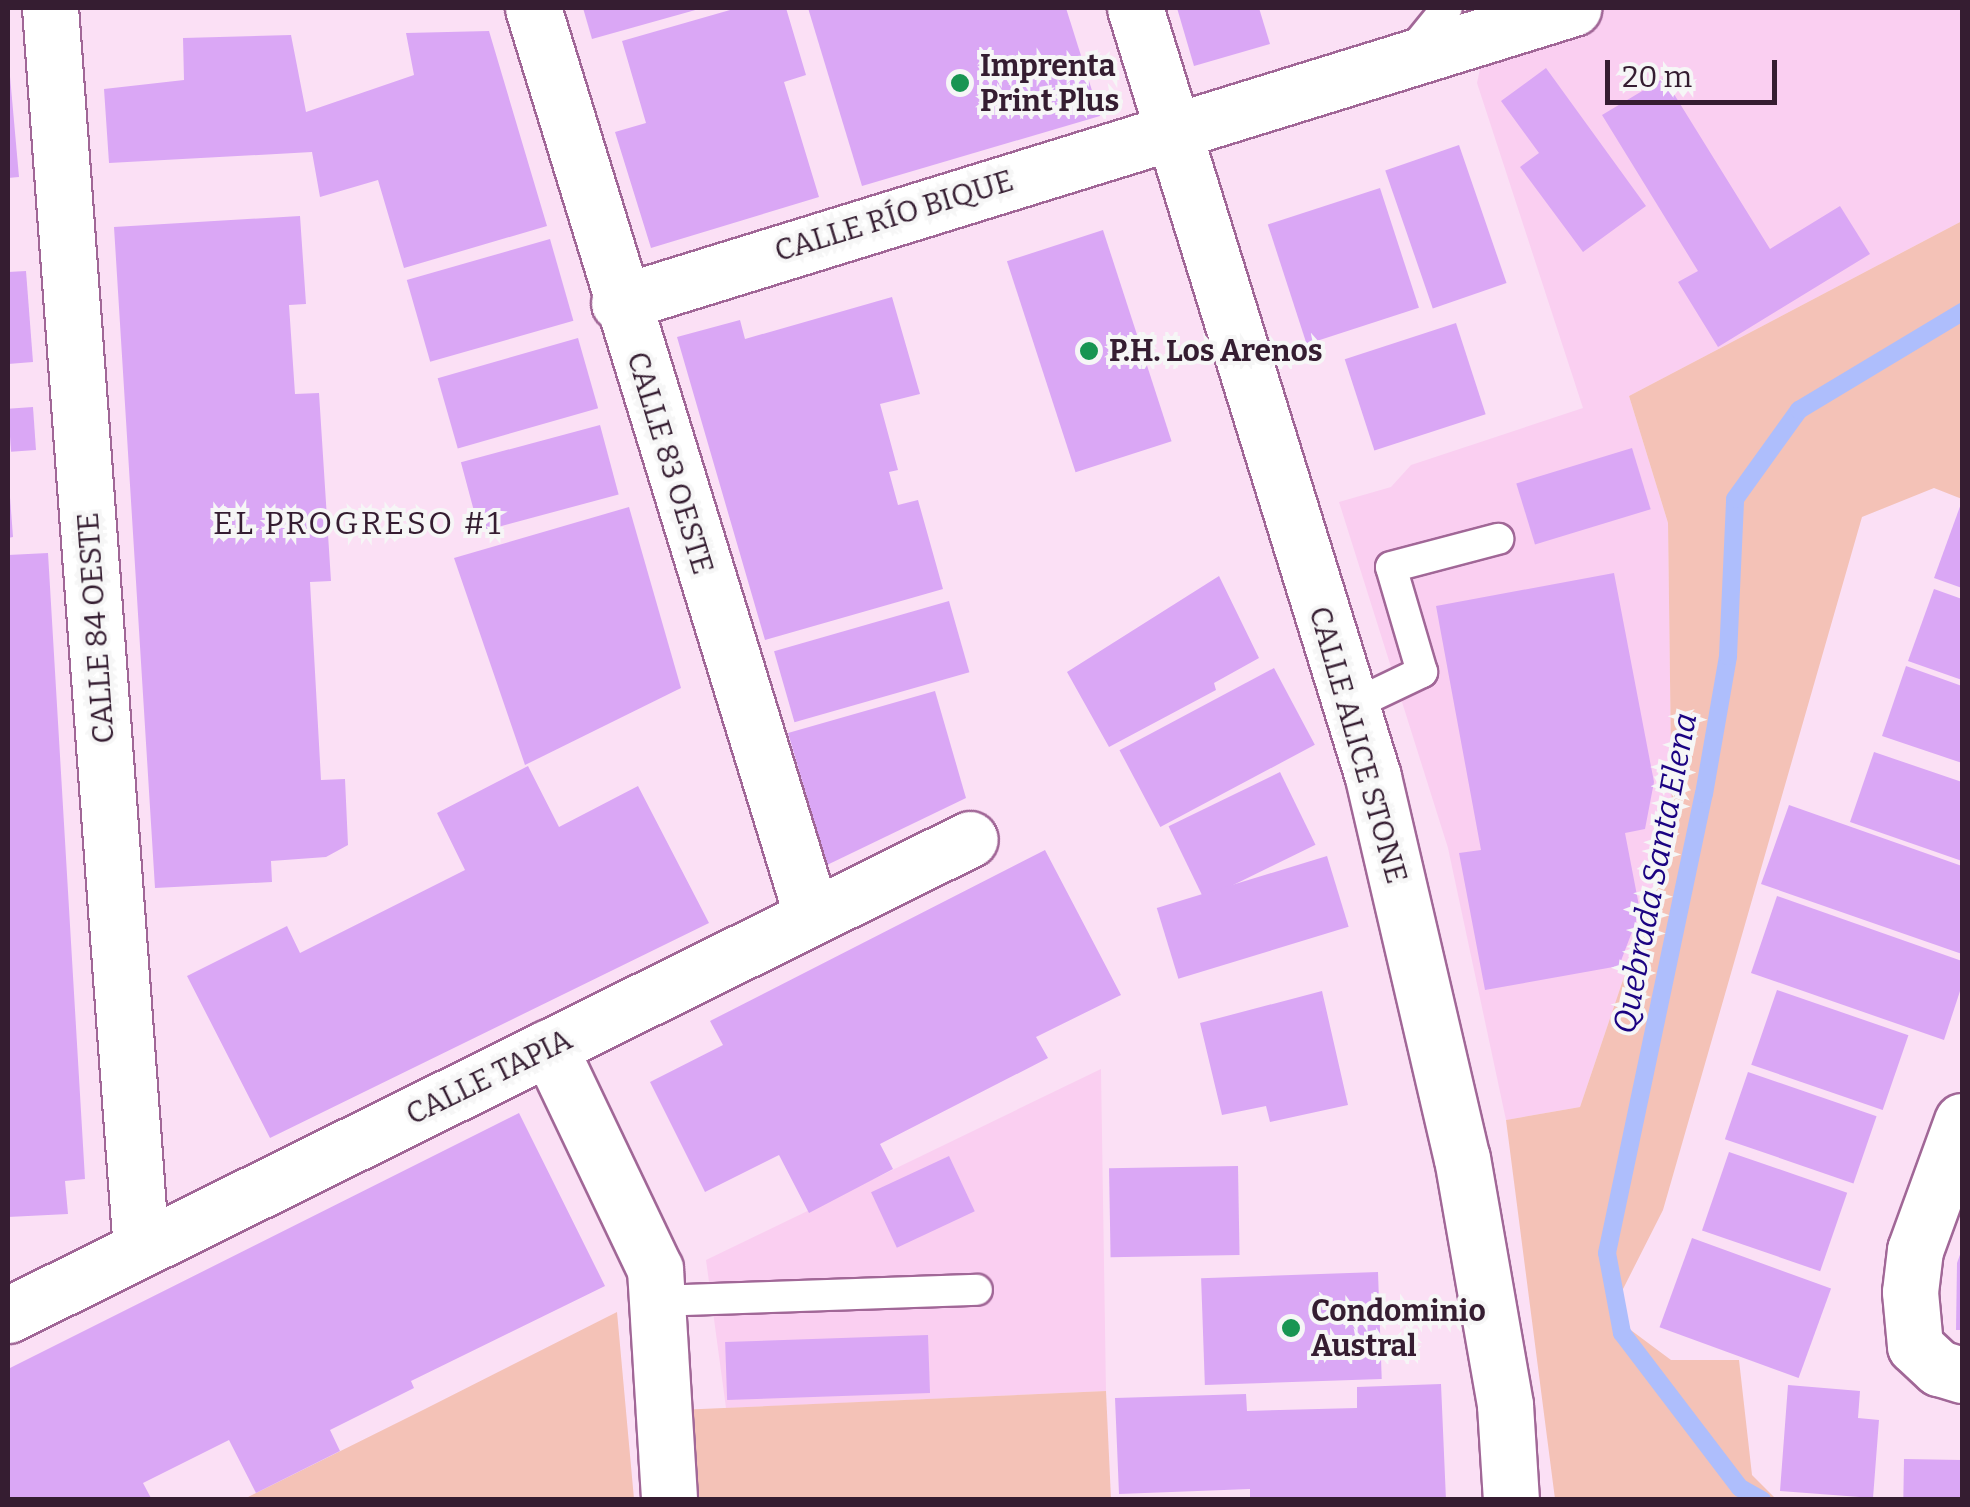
<!DOCTYPE html>
<meta charset="utf-8">
<style>
body{margin:0}
#map{position:relative;width:1970px;height:1507px;overflow:hidden;background:#fbe0f5;font-family:Bitter,serif}
div>[style]{position:absolute}
.built>*{inset:0;background:#facff1}
.green>*{inset:0;background:#f4c2b7}
.stream>*{height:18px;margin:-9px;padding:0 9px;transform-origin:9px;border-radius:9px;background:#aebefc}
.building>*{inset:0;background:#daa7f5;transform-origin:0 0}
.roads{filter:drop-shadow(2px 0 #a16797) drop-shadow(-2px 0 #a16797) drop-shadow(0 2px #a16797) drop-shadow(0 -2px #a16797)}
.lane>*{height:30px;margin:-15px;padding:0 15px;transform-origin:15px;border-radius:15px;background:#fff}
.street>*{height:55px;margin:-27.5px;padding:0 27.5px;transform-origin:27.5px;border-radius:27.5px;background:#fff}
.secondary>*{height:55px;margin:-27.5px;padding:0 27.5px;transform-origin:27.5px;border-radius:27.5px;background:#fff}
.dots>*{width:28px;height:28px;translate:-50% -50%;box-sizing:border-box;border:5px solid #f6f6f6;border-radius:50%}
span{translate:-50% -50%;white-space:nowrap;text-align:center;line-height:1.15;-webkit-text-stroke:8px #f6f6f6;paint-order:stroke}
.poi-label{font-size:30px;color:#351d31;font-weight:700}
.left{translate:0 -50%;text-align:left}
.street-label{font-size:30px;color:#351d31}
.neighbourhood-label{font-size:32px;color:#351d31;letter-spacing:2.5px}
.water-label{font-size:32px;color:#1b0382;font-style:italic}
.frame{position:absolute;inset:0;border:10px solid #351d31;pointer-events:none}
.scale{position:absolute;left:1605px;top:60px;width:172px;height:45px;box-sizing:border-box;border:5px solid #351d31;border-top:0;padding-left:12px;font-size:30px;line-height:35px;white-space:nowrap;color:#351d31;-webkit-text-stroke:8px #f6f6f6;paint-order:stroke}
</style>
<div id="map">
<div class="built">
<i style="clip-path:polygon(1493px 8px,1962px 8px,1962px 221px,1629px 396px,1668px 523px,1672px 835px,1580px 1107px,1506px 1120px,1448px 848px,1339px 502px,1391px 487px,1411px 465px,1583px 408px,1477px 83px)"></i>
<i style="clip-path:polygon(1101px 1069px,1106px 1391px,726px 1408px,706px 1260px)"></i>
</div>
<div class="green">
<i style="clip-path:polygon(1962px 221px,1962px 499px,1934px 488px,1862px 517px,1663px 1210px,1622px 1291px,1628px 1328px,1671px 1360px,1739px 1360px,1752px 1475px,1776px 1499px,1555px 1499px,1506px 1120px,1580px 1107px,1672px 835px,1668px 523px,1629px 396px)"></i>
<i style="clip-path:polygon(617px 1312px,634px 1499px,244px 1499px,425px 1409px)"></i>
<i style="clip-path:polygon(1106px 1391px,1111px 1499px,684px 1499px,678px 1410px)"></i>
</div>
<div class="stream">
<i style="left:1762px;top:1500px;width:25px;rotate:-151deg"></i>
<i style="left:1740px;top:1488px;width:195px;rotate:-127.3deg"></i>
<i style="left:1622px;top:1333px;width:81px;rotate:-100.6deg"></i>
<i style="left:1607px;top:1253px;width:469px;rotate:-78.1deg"></i>
<i style="left:1704px;top:794px;width:140px;rotate:-80.1deg"></i>
<i style="left:1728px;top:656px;width:157px;rotate:-87.4deg"></i>
<i style="left:1735px;top:499px;width:110px;rotate:-54.3deg"></i>
<i style="left:1799px;top:410px;width:190px;rotate:-31deg"></i>
</div>
<div class="building">
<i style="clip-path:polygon(583px 8px,699px 8px,699px 9px,592px 39px)"></i>
<i style="clip-path:polygon(737px 8px,786px 8px,806px 75px,784px 82px,819px 197px,651px 248px,615px 132px,646px 123px,622px 41px)"></i>
<i style="clip-path:polygon(808px 8px,1066px 8px,1100px 116px,862px 186px)"></i>
<i style="clip-path:polygon(1177px 8px,1259px 8px,1270px 44px,1194px 66px)"></i>
<i style="clip-path:polygon(489px 31px,547px 226px,404px 268px,378px 180px,320px 197px,312px 152px,109px 163px,104px 89px,184px 80px,183px 38px,291px 35px,306px 112px,414px 75px,406px 33px)"></i>
<i style="clip-path:polygon(8px 54px,19px 177px,8px 178px)"></i>
<i style="clip-path:polygon(1546px 68px,1646px 206px,1583px 252px,1520px 167px,1539px 153px,1501px 101px)"></i>
<i style="clip-path:polygon(1664px 78px,1770px 249px,1840px 206px,1870px 254px,1718px 347px,1678px 282px,1698px 271px,1602px 115px)"></i>
<i style="left:1459px;top:145px;width:146px;height:78px;rotate:71deg"></i>
<i style="left:1380px;top:188px;width:126px;height:118px;rotate:72deg"></i>
<i style="clip-path:polygon(300px 216px,306px 304px,289px 305px,295px 394px,319px 393px,331px 581px,310px 582px,321px 780px,345px 779px,348px 845px,326px 857px,271px 861px,272px 882px,155px 888px,114px 227px)"></i>
<i style="left:1103px;top:230px;width:222px;height:101px;rotate:72deg"></i>
<i style="left:550px;top:239px;width:85px;height:149px;rotate:74deg"></i>
<i style="clip-path:polygon(26px 271px,33px 362px,8px 364px,8px 272px)"></i>
<i style="clip-path:polygon(892px 297px,920px 394px,880px 404px,898px 470px,889px 472px,898px 505px,918px 500px,943px 589px,765px 640px,677px 337px,740px 320px,745px 339px)"></i>
<i style="left:1456px;top:323px;width:96px;height:117px;rotate:72deg"></i>
<i style="left:578px;top:338px;width:73px;height:146px;rotate:74deg"></i>
<i style="left:33px;top:407px;width:43px;height:25px;rotate:86deg"></i>
<i style="left:600px;top:425px;width:72px;height:144px;rotate:75deg"></i>
<i style="left:1632px;top:448px;width:64px;height:121px;rotate:73deg"></i>
<i style="clip-path:polygon(8px 497px,10px 497px,13px 537px,8px 538px)"></i>
<i style="clip-path:polygon(1962px 501px,1962px 588px,1934px 578px)"></i>
<i style="clip-path:polygon(629px 507px,681px 688px,525px 765px,454px 558px)"></i>
<i style="clip-path:polygon(48px 553px,85px 1179px,65px 1181px,68px 1214px,8px 1217px,8px 555px)"></i>
<i style="clip-path:polygon(1614px 573px,1654px 782px,1645px 829px,1625px 833px,1640px 911px,1619px 966px,1485px 990px,1459px 853px,1481px 850px,1436px 606px)"></i>
<i style="clip-path:polygon(1219px 576px,1259px 658px,1214px 683px,1216px 690px,1109px 747px,1067px 672px)"></i>
<i style="clip-path:polygon(1934px 589px,1962px 599px,1962px 680px,1908px 661px)"></i>
<i style="left:949px;top:601px;width:74px;height:182px;rotate:74deg"></i>
<i style="clip-path:polygon(1906px 666px,1962px 686px,1962px 763px,1882px 736px)"></i>
<i style="left:1274px;top:668px;width:87px;height:175px;rotate:62deg"></i>
<i style="clip-path:polygon(935px 691px,966px 798px,827px 865px,788px 733px)"></i>
<i style="clip-path:polygon(1874px 752px,1962px 782px,1962px 861px,1850px 822px)"></i>
<i style="clip-path:polygon(528px 766px,559px 827px,638px 786px,709px 923px,270px 1138px,187px 976px,287px 926px,300px 953px,465px 870px,437px 813px)"></i>
<i style="left:1280px;top:772px;width:81px;height:124px;rotate:64deg"></i>
<i style="clip-path:polygon(1789px 805px,1962px 866px,1962px 954px,1761px 884px)"></i>
<i style="clip-path:polygon(1045px 850px,1121px 995px,1036px 1037px,1048px 1058px,880px 1144px,893px 1169px,809px 1213px,779px 1155px,705px 1192px,650px 1082px,723px 1045px,710px 1021px)"></i>
<i style="left:1327px;top:856px;width:74px;height:178px;rotate:73deg"></i>
<i style="clip-path:polygon(1777px 896px,1962px 961px,1962px 985px,1944px 1040px,1751px 973px)"></i>
<i style="left:1777px;top:990px;width:139px;height:79px;rotate:19deg"></i>
<i style="clip-path:polygon(1322px 991px,1348px 1105px,1270px 1122px,1266px 1106px,1222px 1115px,1200px 1023px)"></i>
<i style="left:1748px;top:1072px;width:136px;height:71px;rotate:19deg"></i>
<i style="clip-path:polygon(519px 1113px,605px 1286px,411px 1381px,414px 1388px,330px 1430px,340px 1451px,256px 1493px,229px 1440px,143px 1483px,152px 1500px,8px 1500px,8px 1369px)"></i>
<i style="left:1729px;top:1152px;width:125px;height:83px;rotate:19deg"></i>
<i style="left:949px;top:1156px;width:61px;height:86px;rotate:65deg"></i>
<i style="left:1238px;top:1166px;width:89px;height:129px;rotate:89deg"></i>
<i style="left:1692px;top:1238px;width:148px;height:95px;rotate:20deg"></i>
<i style="clip-path:polygon(1962px 1249px,1962px 1330px,1956px 1330px,1957px 1263px)"></i>
<i style="left:1378px;top:1272px;width:107px;height:177px;rotate:88deg"></i>
<i style="left:928px;top:1335px;width:58px;height:203px;rotate:88deg"></i>
<i style="clip-path:polygon(1441px 1384px,1446px 1500px,1250px 1498px,1250px 1489px,1119px 1494px,1115px 1398px,1246px 1394px,1247px 1411px,1357px 1408px,1357px 1387px)"></i>
<i style="clip-path:polygon(1788px 1385px,1860px 1391px,1858px 1418px,1879px 1420px,1873px 1498px,1780px 1491px)"></i>
<i style="left:1904px;top:1459px;width:58px;height:41px;rotate:1deg"></i>
</div>
<div class="roads">
<div class="lane">
<i style="left:1412px;top:51px;width:55px;rotate:-50.9deg"></i>
<i style="left:1351px;top:706px;width:79px;rotate:-25.6deg"></i>
<i style="left:1422px;top:672px;width:109px;rotate:-106.4deg"></i>
<i style="left:1391px;top:567px;width:111px;rotate:-14.7deg"></i>
<i style="left:657px;top:1301px;width:320px;rotate:-2deg"></i>
</div>
<div class="street">
<i style="left:50px;top:8px;width:1244px;rotate:85.81deg"></i>
<i style="left:533px;top:8px;width:950px;rotate:72.92deg"></i>
<i style="left:619px;top:303px;width:999px;rotate:-17.18deg"></i>
<i style="left:549px;top:1047px;width:246px;rotate:64.5deg"></i>
<i style="left:655px;top:1269px;width:231px;rotate:86.5deg"></i>
<i style="left:1962px;top:1121px;width:137px;rotate:110deg"></i>
<i style="left:1915px;top:1250px;width:42px;rotate:96.8deg"></i>
<i style="left:1910px;top:1292px;width:54px;rotate:84.7deg"></i>
<i style="left:1915px;top:1346px;width:33px;rotate:43deg"></i>
<i style="left:1939px;top:1368px;width:24px;rotate:17deg"></i>
<i style="left:8px;top:1315px;width:1073px;rotate:-26.33deg"></i>
</div>
<div class="secondary">
<i style="left:1135px;top:8px;width:805px;rotate:72.8deg"></i>
<i style="left:1373px;top:777px;width:391px;rotate:76.9deg"></i>
<i style="left:1462px;top:1158px;width:251px;rotate:80.1deg"></i>
<i style="left:1505px;top:1405px;width:95px;rotate:86.4deg"></i>
</div>
</div>
<div class="dots">
<i style="left:960px;top:83px;background:#189552"></i>
<i style="left:1089px;top:351px;background:#189552"></i>
<i style="left:1291px;top:1328px;background:#189552"></i>
</div>
<div class="poi-label">
<span class="left" style="left:980px;top:83px">Imprenta<br>Print Plus</span>
<span class="left" style="left:1109px;top:351px">P.H. Los Arenos</span>
<span class="left" style="left:1311px;top:1328px">Condominio<br>Austral</span>
</div>
<div class="street-label">
<span style="left:894px;top:216px;rotate:-17deg">CALLE RÍO BIQUE</span>
<span style="left:670px;top:463px;rotate:73deg">CALLE 83 OESTE</span>
<span style="left:96px;top:628px;rotate:-94deg">CALLE 84 OESTE</span>
<span style="left:1358px;top:745px;rotate:74deg">CALLE ALICE STONE</span>
<span style="left:489px;top:1077px;rotate:-26deg">CALLE TAPIA</span>
</div>
<div class="neighbourhood-label">
<span style="left:358px;top:523px">EL PROGRESO #1</span>
</div>
<div class="water-label">
<span style="left:1655px;top:873px;rotate:-79deg">Quebrada Santa Elena</span>
</div>
<div class="frame"></div>
<div class="scale">20 m</div>
</div>
